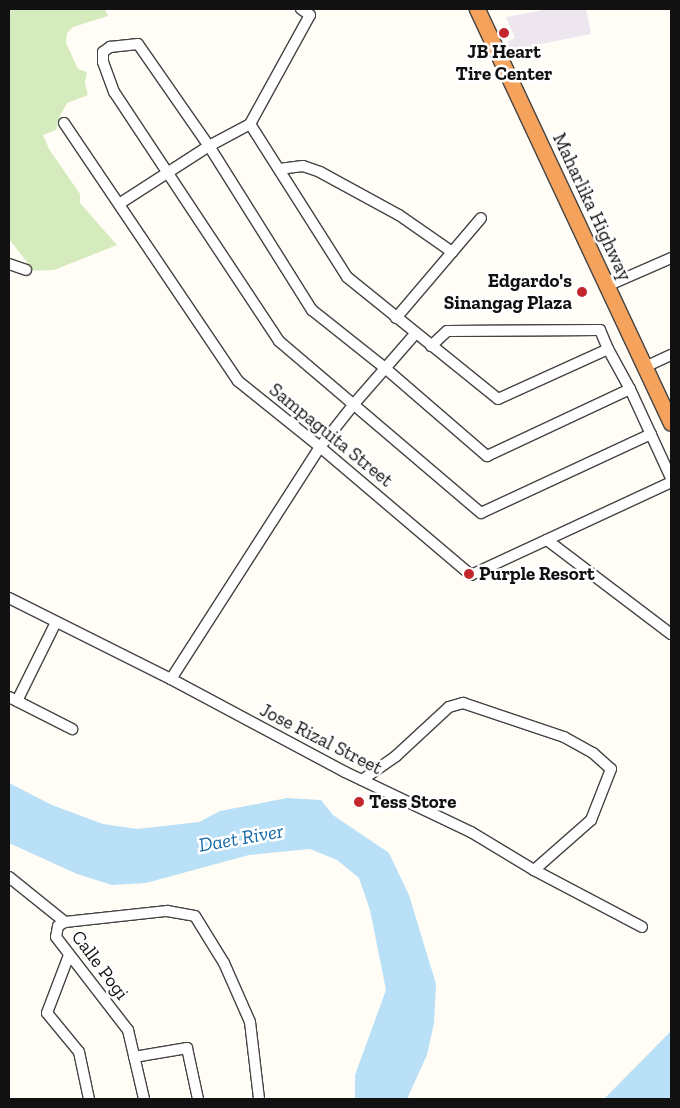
<!DOCTYPE html>
<style>
body{margin:0}
#map{position:relative;width:680px;height:1108px;overflow:hidden;background:#fffdf5;font-family:"Zilla Slab",serif}
div>[style]{position:absolute}
.industrial>*{inset:0;background:#eee6ef}
.green>*{inset:0;background:#d5ebbd}
.water>*{inset:0;background:#b9e0f7}
.roads{filter:drop-shadow(1px 0 #444) drop-shadow(-1px 0 #444) drop-shadow(0 1px #444) drop-shadow(0 -1px #444)}
.minor>*{height:10px;margin:-5px;padding:0 5px;transform-origin:5px;border-radius:5px;background:#fff}
.highway>*{height:15px;margin:-7.5px;padding:0 7.5px;transform-origin:7.5px;border-radius:7.5px;background:#f5a25d}
.dots>*{width:14px;height:14px;translate:-50% -50%;box-sizing:border-box;border:2px solid #fff;border-radius:50%}
span{translate:-50% -50%;white-space:nowrap;text-align:center;line-height:1.15;-webkit-text-stroke:5px #fff;paint-order:stroke}
.poi-label{font-size:19px;color:#111;font-weight:700}
.right{translate:-100% -50%;text-align:right}
.left{translate:0 -50%;text-align:left}
.street-label{font-size:19px;color:#111}
.water-label{font-size:20px;color:#1768a6;font-style:italic}
.frame{position:absolute;inset:0;border:10px solid #111;pointer-events:none}
</style>
<div id="map">
<div class="industrial">
<i style="clip-path:polygon(549px 9px,586px 9px,591px 34px,531px 46px,507px 55px,503px 44px,515px 38px,506px 17px)"></i>
</div>
<div class="green">
<i style="clip-path:polygon(9px 9px,105px 9px,108px 16px,73px 27px,67px 33px,66px 43px,78px 69px,87px 72px,85px 83px,88px 95px,67px 103px,60px 116px,56px 130px,43px 135px,49px 149px,80px 194px,80px 203px,117px 245px,54px 270px,23px 271px,27px 262px,9px 239px)"></i>
</div>
<div class="water">
<i style="clip-path:polygon(9px 783px,52px 805px,103px 824px,137px 829px,199px 822px,220px 811px,287px 798px,321px 800px,333px 815px,389px 853px,409px 895px,436px 984px,434px 1023px,427px 1055px,407px 1099px,355px 1099px,355px 1075px,386px 990px,370px 910px,359px 878px,337px 860px,310px 849px,249px 855px,146px 883px,112px 885px,77px 874px,9px 843px)"></i>
<i style="clip-path:polygon(671px 1031px,671px 1099px,604px 1099px)"></i>
</div>
<div class="roads">
<div class="minor">
<i style="left:64px;top:123px;width:311px;rotate:56deg"></i>
<i style="left:238px;top:381px;width:105px;rotate:38.8deg"></i>
<i style="left:320px;top:447px;width:198px;rotate:40.3deg"></i>
<i style="left:471px;top:575px;width:221px;rotate:-24.9deg"></i>
<i style="left:250px;top:124px;width:181px;rotate:57.6deg"></i>
<i style="left:347px;top:277px;width:194px;rotate:38.9deg"></i>
<i style="left:498px;top:399px;width:121px;rotate:-24.4deg"></i>
<i style="left:608px;top:349px;width:46px;rotate:61.2deg"></i>
<i style="left:279px;top:169px;width:24px;rotate:-7deg"></i>
<i style="left:303px;top:166px;width:18px;rotate:19deg"></i>
<i style="left:320px;top:172px;width:90px;rotate:28.6deg"></i>
<i style="left:399px;top:215px;width:65px;rotate:34.9deg"></i>
<i style="left:119px;top:204px;width:107px;rotate:-32.8deg"></i>
<i style="left:209px;top:146px;width:47px;rotate:-28.2deg"></i>
<i style="left:250px;top:124px;width:124px;rotate:-61.2deg"></i>
<i style="left:310px;top:15px;width:11px;rotate:-146deg"></i>
<i style="left:9px;top:264px;width:18px;rotate:19deg"></i>
<i style="left:607px;top:286px;width:70px;rotate:-23.6deg"></i>
<i style="left:396px;top:318px;width:131px;rotate:-49.6deg"></i>
<i style="left:431px;top:346px;width:22px;rotate:-43deg"></i>
<i style="left:447px;top:331px;width:153px;rotate:-0.4deg"></i>
<i style="left:600px;top:330px;width:21px;rotate:67deg"></i>
<i style="left:645px;top:367px;width:29px;rotate:-25deg"></i>
<i style="left:651px;top:434px;width:187px;rotate:155.1deg"></i>
<i style="left:481px;top:513px;width:265px;rotate:-139.6deg"></i>
<i style="left:279px;top:341px;width:299px;rotate:-123.5deg"></i>
<i style="left:114px;top:92px;width:32px;rotate:-110deg"></i>
<i style="left:103px;top:62px;width:10px;rotate:-90deg"></i>
<i style="left:103px;top:52px;width:9px;rotate:-36deg"></i>
<i style="left:110px;top:47px;width:28px;rotate:-6deg"></i>
<i style="left:138px;top:44px;width:124px;rotate:55.2deg"></i>
<i style="left:209px;top:146px;width:194px;rotate:57.9deg"></i>
<i style="left:312px;top:310px;width:93px;rotate:38.5deg"></i>
<i style="left:385px;top:368px;width:135px;rotate:40.8deg"></i>
<i style="left:487px;top:456px;width:158px;rotate:-25.1deg"></i>
<i style="left:630px;top:389px;width:98px;rotate:65.3deg"></i>
<i style="left:547px;top:540px;width:156px;rotate:37.2deg"></i>
<i style="left:9px;top:598px;width:181px;rotate:26.6deg"></i>
<i style="left:171px;top:679px;width:197px;rotate:28.1deg"></i>
<i style="left:345px;top:772px;width:140px;rotate:25.5deg"></i>
<i style="left:471px;top:832px;width:74px;rotate:31.1deg"></i>
<i style="left:534px;top:870px;width:122px;rotate:27.8deg"></i>
<i style="left:171px;top:679px;width:276px;rotate:-57.3deg"></i>
<i style="left:320px;top:447px;width:55px;rotate:-51.7deg"></i>
<i style="left:354px;top:404px;width:93px;rotate:-48.9deg"></i>
<i style="left:9px;top:697px;width:71px;rotate:26.9deg"></i>
<i style="left:17px;top:701px;width:88px;rotate:-63.7deg"></i>
<i style="left:362px;top:780px;width:42px;rotate:-35.2deg"></i>
<i style="left:396px;top:756px;width:72px;rotate:-42.8deg"></i>
<i style="left:449px;top:707px;width:15px;rotate:-16deg"></i>
<i style="left:463px;top:703px;width:107px;rotate:18.6deg"></i>
<i style="left:564px;top:737px;width:33px;rotate:29deg"></i>
<i style="left:593px;top:753px;width:24px;rotate:42deg"></i>
<i style="left:611px;top:769px;width:55px;rotate:111.4deg"></i>
<i style="left:591px;top:820px;width:76px;rotate:138.7deg"></i>
<i style="left:9px;top:877px;width:72px;rotate:38.8deg"></i>
<i style="left:65px;top:922px;width:8px;rotate:150deg"></i>
<i style="left:58px;top:926px;width:11px;rotate:100deg"></i>
<i style="left:56px;top:937px;width:118px;rotate:52.3deg"></i>
<i style="left:128px;top:1030px;width:71px;rotate:76.9deg"></i>
<i style="left:65px;top:922px;width:103px;rotate:-6.2deg"></i>
<i style="left:167px;top:911px;width:28px;rotate:10deg"></i>
<i style="left:195px;top:916px;width:55px;rotate:58.3deg"></i>
<i style="left:224px;top:963px;width:64px;rotate:66.2deg"></i>
<i style="left:250px;top:1022px;width:78px;rotate:83.3deg"></i>
<i style="left:69px;top:955px;width:62px;rotate:110.8deg"></i>
<i style="left:47px;top:1013px;width:50px;rotate:50.6deg"></i>
<i style="left:79px;top:1052px;width:48px;rotate:78deg"></i>
<i style="left:134px;top:1057px;width:54px;rotate:-9.6deg"></i>
<i style="left:187px;top:1048px;width:52px;rotate:77.8deg"></i>
</div>
<div class="highway">
<i style="left:477px;top:9px;width:457px;rotate:64.9deg"></i>
</div>
</div>
<div class="dots">
<i style="left:504px;top:33px;background:#c4262e"></i>
<i style="left:582px;top:292px;background:#c4262e"></i>
<i style="left:469px;top:574px;background:#c4262e"></i>
<i style="left:359px;top:802px;background:#c4262e"></i>
</div>
<div class="poi-label">
<span style="left:504px;top:63px">JB Heart<br>Tire Center</span>
<span class="right" style="left:572px;top:292px">Edgardo's<br>Sinangag Plaza</span>
<span class="left" style="left:479px;top:574px">Purple Resort</span>
<span class="left" style="left:369px;top:802px">Tess Store</span>
</div>
<div class="street-label">
<span style="left:592px;top:207px;rotate:65deg">Maharlika Highway</span>
<span style="left:331px;top:435px;rotate:39deg">Sampaguita Street</span>
<span style="left:321px;top:739px;rotate:27deg">Jose Rizal Street</span>
<span style="left:100px;top:965px;rotate:53deg">Calle Pogi</span>
</div>
<div class="water-label">
<span style="left:241px;top:838px;rotate:-10deg">Daet River</span>
</div>
<div class="frame"></div>
</div>
